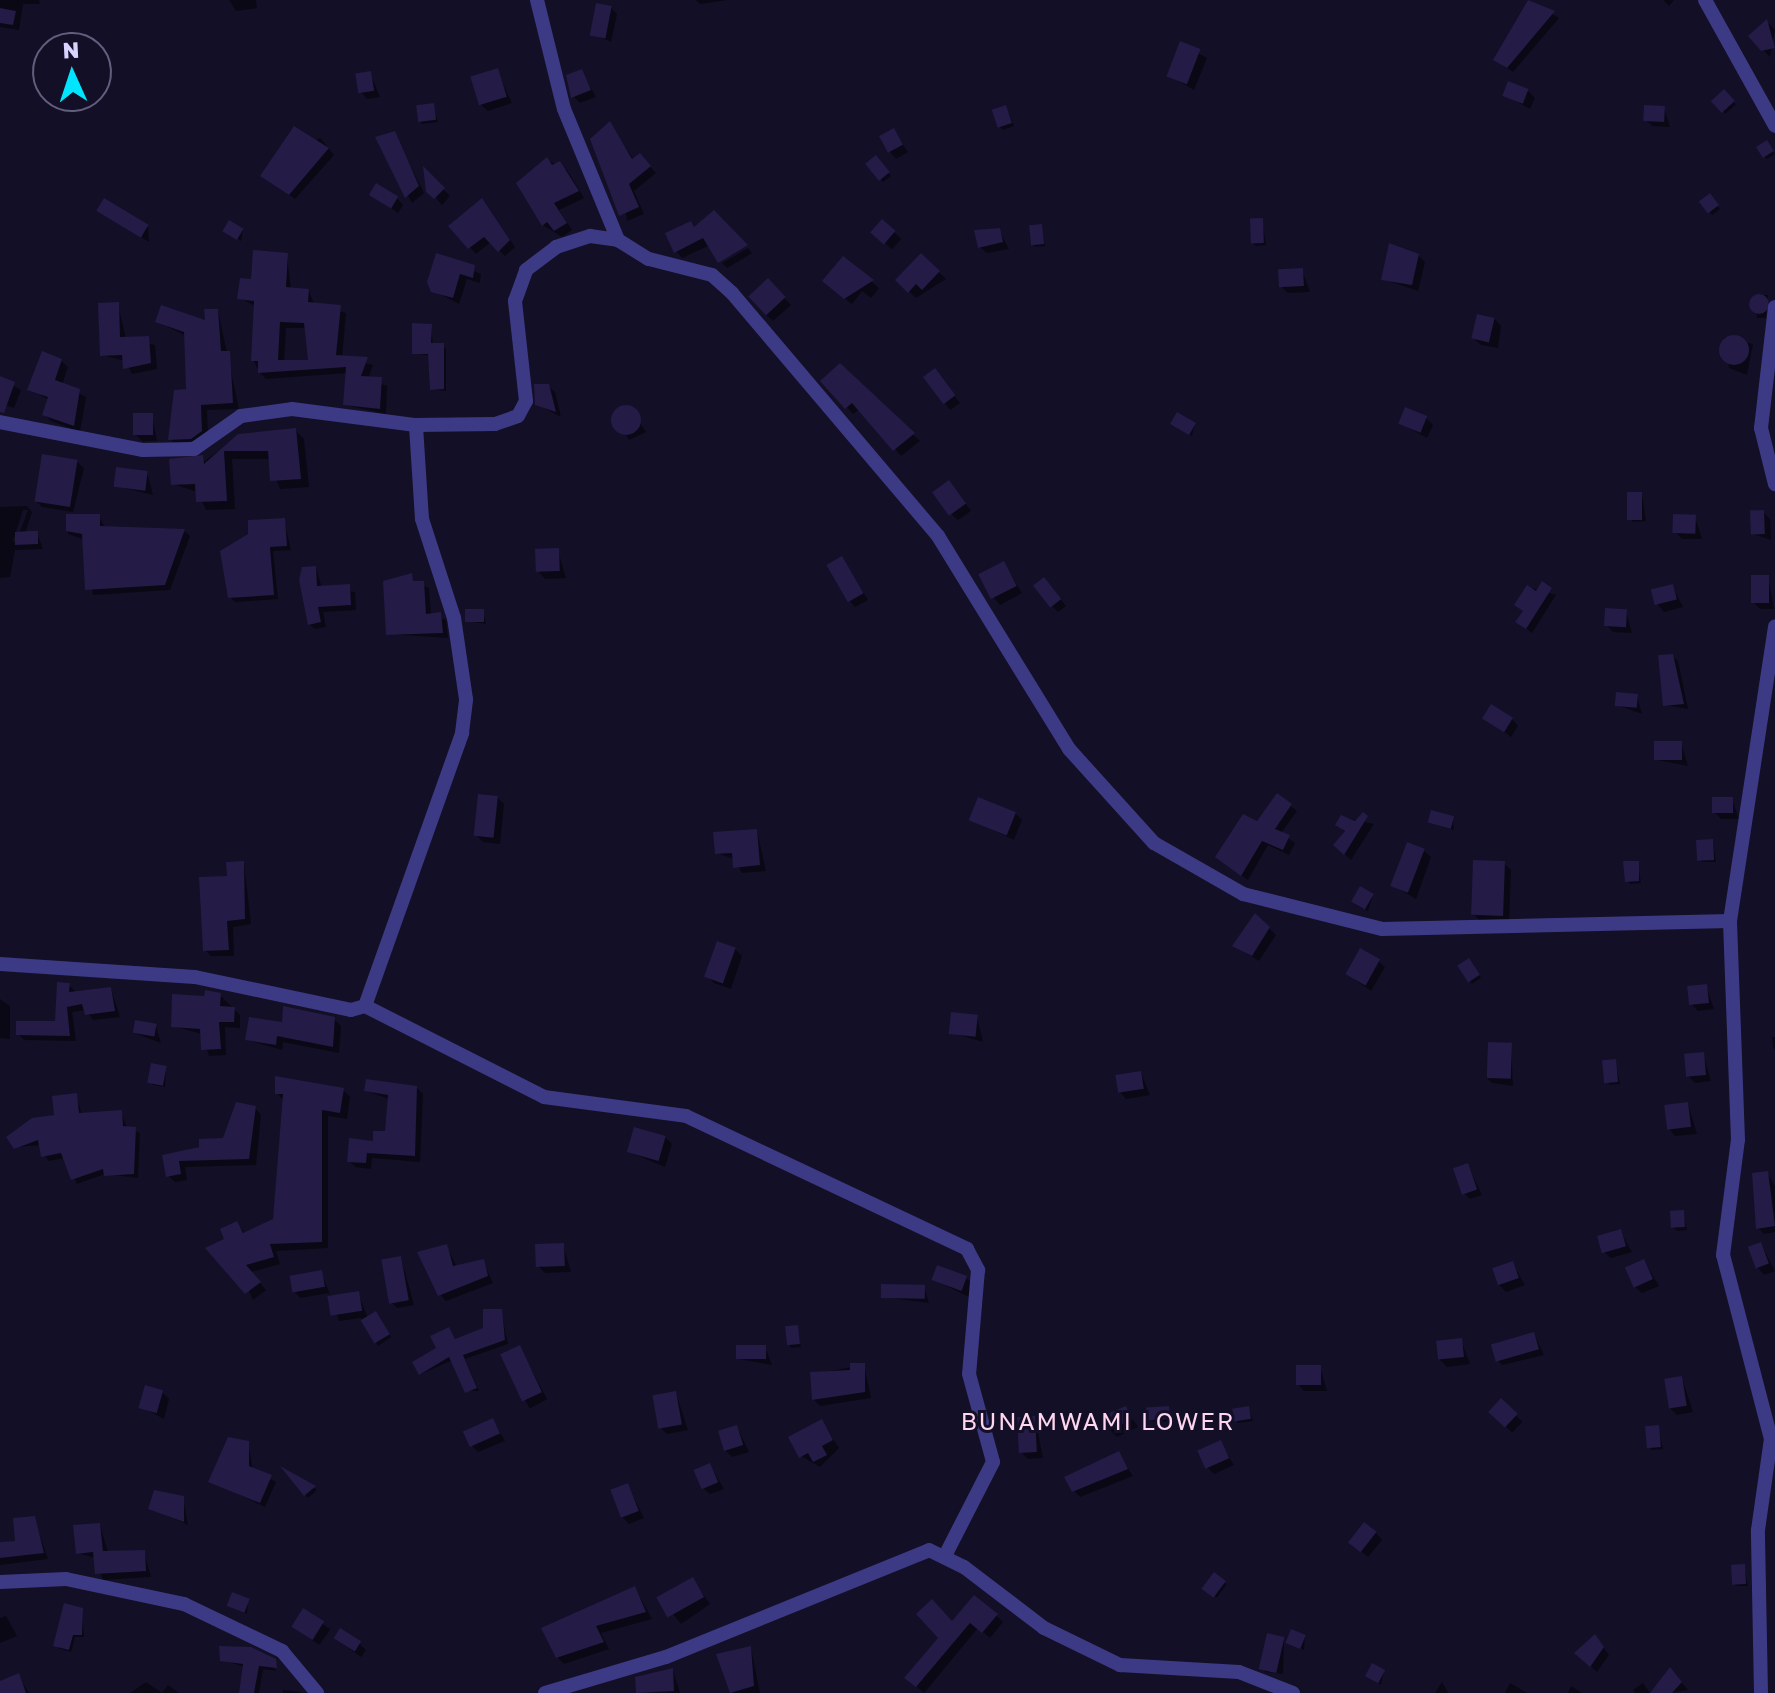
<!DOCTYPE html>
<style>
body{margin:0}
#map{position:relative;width:1775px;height:1693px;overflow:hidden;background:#130f26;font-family:"Golos Text",sans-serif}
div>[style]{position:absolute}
.shadow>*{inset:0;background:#0007;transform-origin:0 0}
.building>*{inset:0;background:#241b47;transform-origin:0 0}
.round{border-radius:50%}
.street>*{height:14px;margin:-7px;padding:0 7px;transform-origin:7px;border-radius:7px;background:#3d3a85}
span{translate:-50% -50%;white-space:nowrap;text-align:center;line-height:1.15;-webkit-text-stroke:6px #130f26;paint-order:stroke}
.quarter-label{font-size:24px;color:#ffd6f0;letter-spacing:2px}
.north{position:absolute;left:32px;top:32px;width:80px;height:80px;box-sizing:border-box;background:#130f26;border:2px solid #625e7d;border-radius:50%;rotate:357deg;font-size:22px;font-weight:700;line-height:32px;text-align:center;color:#d9d4ff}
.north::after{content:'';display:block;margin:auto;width:28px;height:36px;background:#00e5ff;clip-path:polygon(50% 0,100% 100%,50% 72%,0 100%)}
</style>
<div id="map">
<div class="shadow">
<i style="clip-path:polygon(0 0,39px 0,40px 4px,23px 4px,19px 30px,0 27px)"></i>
<i style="clip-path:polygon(229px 0,256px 0,257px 8px,236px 11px)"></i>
<i style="clip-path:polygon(696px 0,728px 0,700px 4px)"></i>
<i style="clip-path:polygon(1663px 0,1674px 0,1669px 6px)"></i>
<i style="clip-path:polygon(1530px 1px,1559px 18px,1513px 72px,1495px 60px)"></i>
<i style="clip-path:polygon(611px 8px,617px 14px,611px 42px,592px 34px)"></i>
<i style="clip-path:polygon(1767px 22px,1775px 30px,1770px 57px,1763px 50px)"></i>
<i style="clip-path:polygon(1181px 43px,1207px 58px,1194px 90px,1168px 75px)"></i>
<i style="clip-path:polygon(497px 71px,512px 103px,488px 111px,481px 105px)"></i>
<i style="clip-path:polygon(581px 71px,596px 97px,580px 103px,573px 96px)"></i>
<i style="clip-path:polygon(370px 73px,380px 97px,367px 99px,361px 92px)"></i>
<i style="clip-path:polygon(1528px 91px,1535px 98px,1530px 109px,1505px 95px)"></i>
<i style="left:1724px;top:91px;width:18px;height:14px;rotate:49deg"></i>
<i style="clip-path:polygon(433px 105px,438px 122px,422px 124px,420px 121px)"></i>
<i style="clip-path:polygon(1006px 107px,1014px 126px,1003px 130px,1000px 127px)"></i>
<i style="clip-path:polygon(1664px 108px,1670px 127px,1652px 126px,1646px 120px)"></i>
<i style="clip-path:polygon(610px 124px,634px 160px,640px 155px,656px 173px,634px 191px,644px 214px,627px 221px)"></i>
<i style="clip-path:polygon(893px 131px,908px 152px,896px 159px,890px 152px)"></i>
<i style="clip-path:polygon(394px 134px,424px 193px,412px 203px,378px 139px)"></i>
<i style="clip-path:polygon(320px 138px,334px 155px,295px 199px,262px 176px)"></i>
<i style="clip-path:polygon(1769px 145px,1775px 154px,1767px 159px,1765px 157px)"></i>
<i style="left:876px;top:157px;width:24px;height:10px;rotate:52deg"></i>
<i style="clip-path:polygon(547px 160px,567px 170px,584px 198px,559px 210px,572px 230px,562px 237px,543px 225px,519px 183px)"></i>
<i style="clip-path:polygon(427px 173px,450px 196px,442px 205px,436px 198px)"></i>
<i style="clip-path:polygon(372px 194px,397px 198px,403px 205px,398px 213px)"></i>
<i style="left:1709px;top:195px;width:18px;height:10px;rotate:52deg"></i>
<i style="clip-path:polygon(488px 207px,515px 247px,505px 256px,491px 242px,476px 254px,451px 226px)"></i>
<i style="clip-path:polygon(103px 214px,148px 227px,149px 242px)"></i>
<i style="clip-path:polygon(1262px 220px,1266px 245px,1256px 246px,1253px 243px)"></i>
<i style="left:883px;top:222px;width:25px;height:14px;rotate:43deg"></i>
<i style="clip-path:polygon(690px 223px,710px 245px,682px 258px,676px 251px)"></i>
<i style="clip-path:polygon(1041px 226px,1045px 246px,1035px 247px,1032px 244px)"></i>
<i style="clip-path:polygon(243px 230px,241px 241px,228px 233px)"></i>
<i style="clip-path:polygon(999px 230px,1009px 249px,987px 253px,980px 247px)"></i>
<i style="clip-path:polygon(748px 248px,752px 253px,727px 268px,722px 263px)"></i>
<i style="clip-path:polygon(evenodd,287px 255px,291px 290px,309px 291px,314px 304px,346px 313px,342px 358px,373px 365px,368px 379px,387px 386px,386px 414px,345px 405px,347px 373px,266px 379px,260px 373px,253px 360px,255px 306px,240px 298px,287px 255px,286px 328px,307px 328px,310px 362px,284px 362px,286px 328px)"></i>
<i style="clip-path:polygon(921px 255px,946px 279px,916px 298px,897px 280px)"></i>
<i style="clip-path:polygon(1418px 255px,1425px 262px,1418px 291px,1383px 279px)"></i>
<i style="clip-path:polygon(437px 256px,481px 274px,480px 283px,467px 279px,459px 304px,432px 290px)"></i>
<i style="clip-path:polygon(843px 258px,879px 288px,871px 298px,862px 291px,852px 304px,831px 288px)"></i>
<i style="clip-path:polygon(1302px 270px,1310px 292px,1288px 293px,1281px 286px)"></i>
<i style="clip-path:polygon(768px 281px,791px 305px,773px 321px,766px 315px)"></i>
<i style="clip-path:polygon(1768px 295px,1766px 318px,1757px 318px,1754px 296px)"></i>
<i style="clip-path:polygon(118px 304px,126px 339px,155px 345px,157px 369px,132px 374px,125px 361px,102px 355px)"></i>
<i style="clip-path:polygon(218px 311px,239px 409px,207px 410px,208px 437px,176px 445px,170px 439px,188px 391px,186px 336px,158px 322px,208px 323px)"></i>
<i style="clip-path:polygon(1495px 319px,1501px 326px,1498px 348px,1481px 345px,1474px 339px)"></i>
<i style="clip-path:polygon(431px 326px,433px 345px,446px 348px,446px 391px,432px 389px,431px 356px,414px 353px)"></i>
<i style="clip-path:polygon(1724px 337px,1753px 344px,1747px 375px,1729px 368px)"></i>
<i style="clip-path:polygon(61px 361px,68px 367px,62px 385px,86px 397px,80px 432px,51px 421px,44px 414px,49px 400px,30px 389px)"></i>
<i style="clip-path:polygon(840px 365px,920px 441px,901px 456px,860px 409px,853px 414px,823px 381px)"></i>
<i style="clip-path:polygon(0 378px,21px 390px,14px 408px,0 403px)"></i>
<i style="clip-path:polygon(925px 378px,941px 378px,960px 403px,950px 410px)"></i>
<i style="clip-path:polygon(548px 386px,555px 392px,561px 417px,537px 404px)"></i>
<i style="clip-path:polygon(630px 408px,646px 432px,629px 440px,614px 416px)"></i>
<i style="clip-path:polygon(152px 415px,157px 441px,142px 441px,135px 434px)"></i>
<i style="clip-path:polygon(1426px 418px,1433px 425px,1427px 438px,1400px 423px)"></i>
<i style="clip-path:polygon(1195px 424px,1192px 436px,1175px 426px)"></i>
<i style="clip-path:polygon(295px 430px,304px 439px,309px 487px,280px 489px,268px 459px,232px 459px,235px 509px,206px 510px,197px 492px,173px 484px,239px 436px)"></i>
<i style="clip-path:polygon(77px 462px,84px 468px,73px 512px,42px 507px,35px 500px)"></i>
<i style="clip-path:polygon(147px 472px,153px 495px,116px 486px)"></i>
<i style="clip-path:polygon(955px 489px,971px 511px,958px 520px,951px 514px)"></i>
<i style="clip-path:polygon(1642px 494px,1646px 521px,1633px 522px,1630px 519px)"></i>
<i style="clip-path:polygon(evenodd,27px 506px,32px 512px,25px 534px,37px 533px,43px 549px,15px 550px,10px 577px,0 578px,0 507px,27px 506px,23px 510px,28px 510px,16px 542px,13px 541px,23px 510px)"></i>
<i style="clip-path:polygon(1763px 512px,1770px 519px,1771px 540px,1753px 534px)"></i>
<i style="clip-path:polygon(68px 516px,99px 516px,105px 528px,184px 531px,190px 536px,170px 590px,93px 595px,85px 540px,68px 534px)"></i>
<i style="clip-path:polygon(1695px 517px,1702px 539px,1682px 539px,1675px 532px)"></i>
<i style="clip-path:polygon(284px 520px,291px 550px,273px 551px,278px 599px,235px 602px,230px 597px)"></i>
<i style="clip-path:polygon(558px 551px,566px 578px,545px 579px,539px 572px)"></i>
<i style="clip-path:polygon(842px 558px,868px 600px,855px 607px,849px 600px)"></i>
<i style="clip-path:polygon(1004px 564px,1022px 593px,1000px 605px,994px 598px)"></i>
<i style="clip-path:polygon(316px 568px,322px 588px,355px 592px,356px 610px,323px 612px,326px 627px,315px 629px,309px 624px)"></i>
<i style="clip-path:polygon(402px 576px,429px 588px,431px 615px,446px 620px,448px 638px,388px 634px)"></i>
<i style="clip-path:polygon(1768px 577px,1774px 609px,1760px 609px,1753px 602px)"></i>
<i style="clip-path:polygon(1050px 586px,1066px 606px,1058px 612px,1052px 606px)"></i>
<i style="clip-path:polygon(1672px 586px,1683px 607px,1664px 612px,1658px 605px)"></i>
<i style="clip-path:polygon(1528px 587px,1556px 595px,1532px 633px,1518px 622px,1524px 612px,1516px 605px)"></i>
<i style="clip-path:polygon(483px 611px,486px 624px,467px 621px)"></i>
<i style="clip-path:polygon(1626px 611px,1632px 633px,1613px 632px,1606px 625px)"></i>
<i style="clip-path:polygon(1672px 656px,1678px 661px,1688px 709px,1665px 705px)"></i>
<i style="clip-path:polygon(1637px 696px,1642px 714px,1617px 705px)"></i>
<i style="clip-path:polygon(1485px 717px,1512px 719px,1518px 726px,1511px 737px)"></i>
<i style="clip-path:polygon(1681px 743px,1688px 766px,1657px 760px)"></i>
<i style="clip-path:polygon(1277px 796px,1297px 811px,1281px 833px,1295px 843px,1289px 855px,1268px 845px,1248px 880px,1224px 863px)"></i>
<i style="clip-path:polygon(497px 797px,504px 804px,500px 844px,483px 842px,476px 835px)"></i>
<i style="clip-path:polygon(1732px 799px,1739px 819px,1721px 819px,1714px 812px)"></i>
<i style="clip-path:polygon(1015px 813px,1022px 820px,1014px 840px,972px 820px)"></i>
<i style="clip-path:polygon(1342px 817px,1374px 824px,1351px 860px,1335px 845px,1346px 833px,1337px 825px)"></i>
<i style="clip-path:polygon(1453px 818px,1454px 830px,1430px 822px)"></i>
<i style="clip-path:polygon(757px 831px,766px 871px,742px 873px,734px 859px,717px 853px)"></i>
<i style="clip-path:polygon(1713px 841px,1716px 862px,1702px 862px,1699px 860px)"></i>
<i style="clip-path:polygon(1424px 851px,1431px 857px,1416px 899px,1392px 885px)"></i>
<i style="clip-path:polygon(244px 863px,251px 924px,233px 927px,234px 956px,211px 956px,205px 950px,229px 878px)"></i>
<i style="clip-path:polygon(1504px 863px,1511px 870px,1509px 922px,1482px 923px,1475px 916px)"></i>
<i style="clip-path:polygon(1638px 863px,1641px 883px,1630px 884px,1627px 881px)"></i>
<i style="clip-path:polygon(1373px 895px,1368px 911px,1356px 905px)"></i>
<i style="clip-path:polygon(1269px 928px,1276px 935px,1259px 961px,1234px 946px)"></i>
<i style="clip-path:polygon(735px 949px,742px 956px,731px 989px,714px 983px,707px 976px)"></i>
<i style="clip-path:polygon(1378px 961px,1385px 967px,1371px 991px,1347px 974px)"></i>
<i style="clip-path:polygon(1472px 963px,1481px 978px,1472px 984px,1460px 966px)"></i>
<i style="clip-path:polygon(69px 985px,75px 991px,111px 989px,120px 1017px,93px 1020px,86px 1010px,72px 1012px,76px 1041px,24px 1040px,18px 1034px,57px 1024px)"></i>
<i style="clip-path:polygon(1706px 986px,1714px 1009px,1698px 1011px,1691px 1004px)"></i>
<i style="clip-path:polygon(220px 995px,240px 1015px,240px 1028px,225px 1027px,226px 1055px,209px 1056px,202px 1034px,173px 1026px)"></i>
<i style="clip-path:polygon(0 999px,10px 1006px,10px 1039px,0 1038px)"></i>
<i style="clip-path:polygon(977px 1017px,983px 1042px,952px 1033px)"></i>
<i style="clip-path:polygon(334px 1019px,341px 1026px,339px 1053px,283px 1042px,282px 1050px,247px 1040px)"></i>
<i style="clip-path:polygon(156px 1026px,161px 1043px,134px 1033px)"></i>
<i style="clip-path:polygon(1772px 1037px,1775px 1037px,1775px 1050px,1773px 1048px)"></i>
<i style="clip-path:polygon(1511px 1044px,1513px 1086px,1492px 1083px,1486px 1077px)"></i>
<i style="clip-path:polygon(1703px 1054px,1711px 1081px,1695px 1083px,1688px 1076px)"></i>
<i style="clip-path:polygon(1615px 1061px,1620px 1084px,1610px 1085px,1607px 1082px)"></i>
<i style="clip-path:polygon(166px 1068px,165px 1087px,153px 1085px,150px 1082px)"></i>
<i style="clip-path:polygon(1141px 1073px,1150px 1095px,1126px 1099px,1120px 1092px)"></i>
<i style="clip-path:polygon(416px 1087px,423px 1094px,420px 1162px,372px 1158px,371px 1169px,355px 1167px,349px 1161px,387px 1133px,389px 1099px,366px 1091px)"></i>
<i style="clip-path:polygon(343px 1090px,350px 1097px,347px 1119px,328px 1116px,328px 1248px,276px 1251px,280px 1264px,251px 1272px,266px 1290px,253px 1300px,227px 1240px,237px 1224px,246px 1234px,275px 1220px,284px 1101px,277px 1093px)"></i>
<i style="clip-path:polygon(76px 1095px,82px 1115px,121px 1112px,127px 1128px,140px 1133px,138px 1178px,105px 1174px,77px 1184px,65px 1158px,48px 1161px,41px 1145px,16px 1147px)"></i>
<i style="clip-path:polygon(1688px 1104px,1697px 1134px,1675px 1136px,1669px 1129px)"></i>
<i style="clip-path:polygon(255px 1108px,261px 1115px,256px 1165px,185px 1167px,187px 1180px,175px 1182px,168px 1176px,164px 1156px,224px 1140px)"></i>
<i style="clip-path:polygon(665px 1137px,672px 1144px,665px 1167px,629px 1152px)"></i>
<i style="clip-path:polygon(1468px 1166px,1482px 1195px,1470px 1199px,1464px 1193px)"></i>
<i style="clip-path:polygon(1767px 1173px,1775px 1186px,1775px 1232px,1764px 1234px,1758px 1228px)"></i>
<i style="clip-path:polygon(1683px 1212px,1687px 1230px,1677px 1231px,1674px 1228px)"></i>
<i style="clip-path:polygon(1620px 1231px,1632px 1252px,1611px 1258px,1604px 1252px)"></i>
<i style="clip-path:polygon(1761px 1244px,1775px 1271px,1764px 1275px,1758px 1268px)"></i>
<i style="clip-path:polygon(563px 1245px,571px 1272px,545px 1273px,538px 1266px)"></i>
<i style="clip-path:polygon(446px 1246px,457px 1267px,483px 1261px,493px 1283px,446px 1301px,440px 1294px)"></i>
<i style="clip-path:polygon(401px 1258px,414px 1305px,397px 1308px,391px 1302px)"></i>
<i style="clip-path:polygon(1644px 1261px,1659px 1286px,1642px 1293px,1635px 1287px)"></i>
<i style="clip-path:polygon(1513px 1264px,1525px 1285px,1506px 1292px,1499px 1285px)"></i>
<i style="clip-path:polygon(321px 1272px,331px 1297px,358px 1293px,368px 1318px,379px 1316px,391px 1337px,378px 1346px,361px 1318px,339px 1321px,329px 1293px,300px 1298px,294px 1291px)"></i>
<i style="clip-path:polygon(966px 1278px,973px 1284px,969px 1297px,934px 1280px)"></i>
<i style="clip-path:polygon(924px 1287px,929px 1303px,882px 1297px)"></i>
<i style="clip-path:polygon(501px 1311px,508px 1344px,465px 1359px,479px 1391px,467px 1391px,453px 1360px,421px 1374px,449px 1329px,456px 1341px,485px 1329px)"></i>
<i style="clip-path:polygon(797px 1327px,801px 1347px,791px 1348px,789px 1345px)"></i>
<i style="clip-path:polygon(1534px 1334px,1544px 1355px,1502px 1365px,1496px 1359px)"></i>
<i style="clip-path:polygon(1461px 1340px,1470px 1364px,1447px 1367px,1440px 1360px)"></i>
<i style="clip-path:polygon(765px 1347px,772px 1365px,739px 1359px)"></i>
<i style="left:520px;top:1348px;width:58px;height:20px;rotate:62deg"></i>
<i style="clip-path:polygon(864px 1365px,871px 1398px,820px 1406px,813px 1399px,812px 1374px)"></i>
<i style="clip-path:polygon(1320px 1367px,1327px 1391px,1304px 1391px,1298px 1384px)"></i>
<i style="clip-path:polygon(1682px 1378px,1693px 1412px,1677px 1415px,1670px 1408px)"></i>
<i style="clip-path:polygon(162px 1392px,169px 1399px,164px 1419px,141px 1407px)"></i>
<i style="clip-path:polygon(676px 1393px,688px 1430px,667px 1434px,660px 1427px)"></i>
<i style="left:1501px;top:1401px;width:30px;height:15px;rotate:44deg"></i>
<i style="clip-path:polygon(1168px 1408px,1172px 1422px,1150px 1421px)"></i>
<i style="clip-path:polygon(1249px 1408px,1253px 1421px,1238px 1423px,1235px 1420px)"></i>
<i style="clip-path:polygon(1125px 1409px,1138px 1427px,1117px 1437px,1110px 1430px)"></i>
<i style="clip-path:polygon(1035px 1418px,1043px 1458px,1028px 1459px,1021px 1452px)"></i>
<i style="clip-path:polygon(493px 1421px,505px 1441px,478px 1452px,471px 1445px)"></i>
<i style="clip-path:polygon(822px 1422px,839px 1448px,820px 1467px,801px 1456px)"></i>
<i style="clip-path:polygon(737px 1427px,749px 1452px,732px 1457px,725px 1450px)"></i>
<i style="clip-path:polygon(1658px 1427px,1663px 1449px,1652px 1450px,1649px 1447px)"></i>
<i style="clip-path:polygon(248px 1443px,253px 1470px,276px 1482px,265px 1507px,210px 1481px)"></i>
<i style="clip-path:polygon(1220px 1443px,1234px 1465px,1214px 1474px,1207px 1467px)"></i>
<i style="clip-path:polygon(1118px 1454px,1133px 1476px,1080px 1497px,1074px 1491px)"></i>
<i style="clip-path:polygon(710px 1465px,724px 1489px,710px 1494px,703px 1488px)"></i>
<i style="clip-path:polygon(287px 1473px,314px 1488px,317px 1490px,308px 1498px)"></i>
<i style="clip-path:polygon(628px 1486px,644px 1518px,629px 1524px,622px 1517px)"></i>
<i style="clip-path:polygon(183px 1498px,188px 1525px,150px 1508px)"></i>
<i style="clip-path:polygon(34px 1518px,48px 1559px,0 1565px,0 1544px,17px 1542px)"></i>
<i style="clip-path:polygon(100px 1525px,108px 1552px,144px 1552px,151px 1577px,103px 1580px,95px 1558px,78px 1553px)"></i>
<i style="clip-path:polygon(1376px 1533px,1382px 1540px,1368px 1557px,1357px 1548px)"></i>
<i style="clip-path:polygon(1744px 1566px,1748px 1586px,1737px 1586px,1734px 1584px)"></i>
<i style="left:1214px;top:1575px;width:16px;height:16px;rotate:38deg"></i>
<i style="clip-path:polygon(693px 1580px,710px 1604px,681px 1624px,659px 1597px)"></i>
<i style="clip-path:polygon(635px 1588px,652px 1619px,601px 1633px,609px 1649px,564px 1664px,557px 1657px)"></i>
<i style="clip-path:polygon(248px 1600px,247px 1614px,232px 1608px)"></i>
<i style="clip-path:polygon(82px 1610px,84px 1637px,75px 1637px,71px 1652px,58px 1648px)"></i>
<i style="left:304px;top:1611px;width:32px;height:19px;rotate:35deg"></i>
<i style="clip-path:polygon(996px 1615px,1003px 1622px,990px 1638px,978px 1628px,924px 1693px,914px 1684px,953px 1623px)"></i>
<i style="clip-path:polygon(6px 1616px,17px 1636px,0 1643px,0 1618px)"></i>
<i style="clip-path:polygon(1305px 1636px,1304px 1650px,1288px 1642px)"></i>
<i style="clip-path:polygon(1595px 1637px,1609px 1655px,1597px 1672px,1577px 1653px)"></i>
<i style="clip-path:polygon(335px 1638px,359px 1643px,366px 1650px,361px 1657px)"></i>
<i style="clip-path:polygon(1284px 1639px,1283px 1674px,1266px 1672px,1263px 1669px)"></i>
<i style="clip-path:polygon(751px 1648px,760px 1693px,732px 1693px,719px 1655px)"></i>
<i style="clip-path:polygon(259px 1653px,277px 1671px,263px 1669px,259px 1693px,243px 1693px,245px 1667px,222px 1660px)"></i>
<i style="clip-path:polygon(673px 1670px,680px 1693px,637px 1692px)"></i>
<i style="clip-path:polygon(1384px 1671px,1381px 1685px,1370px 1678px)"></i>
<i style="clip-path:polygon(18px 1676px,29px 1693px,0 1693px,0 1683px)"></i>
<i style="clip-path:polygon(1676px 1676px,1688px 1690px,1668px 1693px)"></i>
<i style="clip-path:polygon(146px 1682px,162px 1693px,168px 1685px,179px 1693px,130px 1693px)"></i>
<i style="clip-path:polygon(1442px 1682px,1448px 1693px,1435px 1693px)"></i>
<i style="clip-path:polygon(1510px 1683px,1527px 1693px,1505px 1693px)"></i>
<i style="clip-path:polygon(1643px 1683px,1650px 1693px,1635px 1693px,1633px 1690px)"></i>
<i style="clip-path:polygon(1571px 1686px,1582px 1693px,1568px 1693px)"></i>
<i style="clip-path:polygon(283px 1690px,300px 1692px,302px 1693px,283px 1693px)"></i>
</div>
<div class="building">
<i style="clip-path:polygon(1528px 0,1555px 11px,1507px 68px,1493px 60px)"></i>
<i style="left:596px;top:3px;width:16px;height:33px;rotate:11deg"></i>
<i style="clip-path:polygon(0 8px,16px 11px,13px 25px,0 23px)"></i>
<i style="clip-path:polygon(1767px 19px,1775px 48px,1761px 51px,1748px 36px)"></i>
<i style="left:1180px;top:41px;width:22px;height:38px;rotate:21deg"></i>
<i style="left:498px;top:68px;width:30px;height:29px;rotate:73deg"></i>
<i style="clip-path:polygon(582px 69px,591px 90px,571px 98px,566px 75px)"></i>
<i style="left:371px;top:71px;width:20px;height:16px;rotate:81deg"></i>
<i style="left:1508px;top:81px;width:22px;height:16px;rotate:21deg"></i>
<i style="left:1724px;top:89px;width:16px;height:18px;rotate:47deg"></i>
<i style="left:434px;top:103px;width:17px;height:18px;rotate:83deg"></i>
<i style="left:1006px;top:105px;width:19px;height:15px;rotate:72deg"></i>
<i style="left:1644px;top:105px;width:21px;height:16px;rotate:3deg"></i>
<i style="clip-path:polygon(610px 121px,632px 159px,640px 153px,651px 166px,629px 184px,639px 207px,619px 216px,590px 139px)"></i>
<i style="clip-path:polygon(294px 126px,329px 148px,289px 195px,260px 176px)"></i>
<i style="left:894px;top:128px;width:19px;height:17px;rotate:62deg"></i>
<i style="clip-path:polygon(395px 131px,419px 186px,405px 198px,375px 137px)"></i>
<i style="left:1767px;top:140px;width:13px;height:13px;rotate:58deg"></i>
<i style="left:876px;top:155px;width:22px;height:14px;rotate:51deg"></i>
<i style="clip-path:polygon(547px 157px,552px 165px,560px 161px,579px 191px,554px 203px,567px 223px,554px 231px,547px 222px,542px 226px,516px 183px)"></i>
<i style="clip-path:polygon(423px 166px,445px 188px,434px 199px,426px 192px)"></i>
<i style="left:376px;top:183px;width:26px;height:14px;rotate:31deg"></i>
<i style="left:1710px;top:193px;width:15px;height:14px;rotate:53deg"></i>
<i style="left:104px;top:198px;width:52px;height:15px;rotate:31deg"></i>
<i style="clip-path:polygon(482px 198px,510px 240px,498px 252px,484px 237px,468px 249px,448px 226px)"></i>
<i style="clip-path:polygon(714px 210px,748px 245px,718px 263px,703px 238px,674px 253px,665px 233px,691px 221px,694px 227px)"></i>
<i style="left:1263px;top:218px;width:25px;height:13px;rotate:88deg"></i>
<i style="left:882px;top:219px;width:18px;height:18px;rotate:41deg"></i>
<i style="left:229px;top:220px;width:17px;height:13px;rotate:31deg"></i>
<i style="left:1042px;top:224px;width:20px;height:13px;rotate:84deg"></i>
<i style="clip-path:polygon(1000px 228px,1003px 242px,978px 248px,974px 230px)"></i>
<i style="clip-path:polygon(1389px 243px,1419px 254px,1412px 285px,1381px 280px)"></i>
<i style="clip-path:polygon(evenodd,253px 250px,288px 253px,286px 287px,309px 289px,308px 302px,341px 305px,336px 355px,368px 357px,361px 376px,382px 377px,380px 409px,343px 405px,346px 367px,258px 373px,258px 361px,251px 361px,254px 301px,237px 299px,240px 278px,251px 279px,253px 250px,280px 322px,304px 323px,308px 360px,278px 360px,280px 322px)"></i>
<i style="clip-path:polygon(436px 253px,475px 265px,473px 278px,460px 274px,453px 298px,431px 292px,427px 282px)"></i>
<i style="clip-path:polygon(921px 253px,940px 271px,922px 290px,916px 284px,908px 293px,895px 280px)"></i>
<i style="clip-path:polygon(843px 256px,874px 280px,844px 299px,822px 281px)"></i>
<i style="left:1303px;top:268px;width:18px;height:25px;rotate:87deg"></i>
<i style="left:768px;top:278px;width:26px;height:27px;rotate:47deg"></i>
<i class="round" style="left:1749px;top:294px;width:20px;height:20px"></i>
<i style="clip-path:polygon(119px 302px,120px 337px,149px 336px,151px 363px,123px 369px,122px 355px,100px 356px,98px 303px)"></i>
<i style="clip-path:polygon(161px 305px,205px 320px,204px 309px,218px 309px,221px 351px,230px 351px,233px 403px,201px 405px,202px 431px,191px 439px,168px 440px,174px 390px,186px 389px,184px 332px,155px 322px)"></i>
<i style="left:1477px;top:314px;width:18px;height:25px;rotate:13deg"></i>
<i style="clip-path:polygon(412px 323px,432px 324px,431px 343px,444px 343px,444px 389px,430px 390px,428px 354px,412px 354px)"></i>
<i class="round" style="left:1719px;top:335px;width:30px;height:30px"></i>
<i style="clip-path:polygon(42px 351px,62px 359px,55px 380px,80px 389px,74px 426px,42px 415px,48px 397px,27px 390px)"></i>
<i style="clip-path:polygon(840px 363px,915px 433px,893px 451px,852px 403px,845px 409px,820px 381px)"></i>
<i style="left:935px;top:368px;width:34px;height:15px;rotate:53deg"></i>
<i style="clip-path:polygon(0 376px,15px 382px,4px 413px,0 412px)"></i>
<i style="clip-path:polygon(534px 384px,549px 384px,556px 412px,535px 405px)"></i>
<i class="round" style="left:611px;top:405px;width:30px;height:30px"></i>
<i style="left:1405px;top:407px;width:24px;height:18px;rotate:22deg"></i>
<i style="left:1177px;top:412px;width:22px;height:14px;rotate:30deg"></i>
<i style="left:133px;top:413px;width:20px;height:22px"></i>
<i style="clip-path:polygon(296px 428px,301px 479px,270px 481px,268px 451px,224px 451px,227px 501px,196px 502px,195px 484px,171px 485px,169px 459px,203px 455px,204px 464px,238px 434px)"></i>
<i style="left:42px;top:454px;width:36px;height:48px;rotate:9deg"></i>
<i style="left:116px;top:467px;width:32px;height:20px;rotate:7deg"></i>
<i style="left:949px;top:480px;width:29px;height:21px;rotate:54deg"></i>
<i style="left:1627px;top:492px;width:15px;height:28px"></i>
<i style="left:1764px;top:510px;width:24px;height:14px;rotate:88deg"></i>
<i style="clip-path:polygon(66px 514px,100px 514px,100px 526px,185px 529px,165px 585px,85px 590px,82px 534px,66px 531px)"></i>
<i style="left:1673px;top:514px;width:23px;height:19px;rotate:2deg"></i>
<i style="clip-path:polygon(285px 518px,287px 546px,270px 547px,274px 595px,228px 598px,220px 551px,248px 534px,248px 520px)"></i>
<i style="clip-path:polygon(30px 531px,38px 531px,38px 544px,15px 545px,15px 532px)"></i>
<i style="left:559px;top:548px;width:23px;height:24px;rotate:88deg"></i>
<i style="left:842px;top:556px;width:43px;height:18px;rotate:60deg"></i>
<i style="left:1004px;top:561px;width:28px;height:29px;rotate:63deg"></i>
<i style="clip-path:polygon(316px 566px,317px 586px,350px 584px,351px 605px,318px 607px,321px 622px,308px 625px,299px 580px,302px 567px)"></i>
<i style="clip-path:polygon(412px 573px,413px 581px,424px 581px,426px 614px,441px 612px,443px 633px,386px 635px,383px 581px)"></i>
<i style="left:1751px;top:575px;width:18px;height:28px"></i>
<i style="left:1044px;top:577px;width:28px;height:14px;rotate:52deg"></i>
<i style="clip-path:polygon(1542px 581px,1552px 588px,1526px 629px,1515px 622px,1523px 611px,1514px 605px,1527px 585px,1536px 591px)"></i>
<i style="left:1673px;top:584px;width:16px;height:23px;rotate:76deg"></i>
<i style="left:1605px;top:608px;width:22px;height:18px;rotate:3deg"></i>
<i style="left:465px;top:609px;width:19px;height:13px"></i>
<i style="clip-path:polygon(1673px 654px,1684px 704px,1663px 706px,1658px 655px)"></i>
<i style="left:1616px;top:692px;width:22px;height:14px;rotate:5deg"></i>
<i style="left:1491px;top:704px;width:26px;height:17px;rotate:32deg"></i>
<i style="left:1682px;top:741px;width:19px;height:28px;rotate:90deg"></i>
<i style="clip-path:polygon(1277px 793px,1292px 804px,1275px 829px,1290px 835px,1283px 850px,1262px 841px,1241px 876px,1215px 857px,1243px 814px,1257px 821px)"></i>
<i style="left:478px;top:794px;width:20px;height:42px;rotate:6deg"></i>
<i style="left:978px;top:797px;width:41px;height:25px;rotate:22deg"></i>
<i style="left:1712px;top:797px;width:21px;height:16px"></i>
<i style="left:1431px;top:810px;width:24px;height:13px;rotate:15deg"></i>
<i style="clip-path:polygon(1363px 812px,1368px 816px,1344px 855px,1333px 845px,1345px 831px,1335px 825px,1341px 815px,1355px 821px)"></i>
<i style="clip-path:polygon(757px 829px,760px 865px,733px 868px,732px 853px,715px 854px,713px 832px)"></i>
<i style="left:1713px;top:839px;width:21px;height:17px;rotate:87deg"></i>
<i style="left:1407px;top:842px;width:19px;height:47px;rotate:21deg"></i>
<i style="clip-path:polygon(244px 861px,245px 919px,227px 921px,229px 950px,203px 951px,199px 877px,227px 876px,226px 862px)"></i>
<i style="left:1505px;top:861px;width:55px;height:32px;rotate:92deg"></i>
<i style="clip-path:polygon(1623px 861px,1639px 861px,1639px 881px,1625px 882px)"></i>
<i style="left:1360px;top:886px;width:16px;height:18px;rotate:30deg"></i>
<i style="clip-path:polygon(1255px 913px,1270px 927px,1252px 956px,1232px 946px)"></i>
<i style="left:717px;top:941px;width:20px;height:38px;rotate:20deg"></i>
<i style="left:1360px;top:948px;width:23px;height:30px;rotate:29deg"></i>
<i style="left:1469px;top:958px;width:20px;height:14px;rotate:57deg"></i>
<i style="clip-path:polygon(57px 982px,70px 983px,69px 992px,111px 987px,115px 1011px,85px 1015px,82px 1004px,67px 1007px,70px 1036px,16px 1035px,16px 1021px,55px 1021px)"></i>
<i style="left:1707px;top:984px;width:19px;height:20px;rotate:84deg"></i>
<i style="clip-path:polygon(205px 990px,221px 993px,220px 1006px,235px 1007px,234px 1022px,219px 1022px,221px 1049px,201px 1050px,200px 1029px,171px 1027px,172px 994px,204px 996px)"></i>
<i style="clip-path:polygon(283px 1006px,335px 1017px,333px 1047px,277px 1036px,276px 1045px,245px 1040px,249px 1017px,282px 1022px)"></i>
<i style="left:951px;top:1012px;width:27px;height:22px;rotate:6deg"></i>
<i style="left:135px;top:1020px;width:22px;height:13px;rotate:10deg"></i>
<i style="left:1488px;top:1042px;width:24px;height:36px;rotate:2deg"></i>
<i style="left:1704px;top:1052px;width:23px;height:20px;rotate:85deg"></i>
<i style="left:1616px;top:1059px;width:23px;height:14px;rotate:85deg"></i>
<i style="left:151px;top:1063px;width:16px;height:20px;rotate:11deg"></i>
<i style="left:1141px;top:1071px;width:18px;height:26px;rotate:81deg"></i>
<i style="clip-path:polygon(275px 1076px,344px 1088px,340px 1113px,322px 1110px,322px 1242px,270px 1244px,274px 1257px,246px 1265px,261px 1282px,245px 1294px,205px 1248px,224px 1239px,220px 1229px,237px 1221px,243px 1233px,273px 1219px,283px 1094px,275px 1094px)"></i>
<i style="clip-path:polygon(366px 1079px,417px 1086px,415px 1156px,367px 1153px,366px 1163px,347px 1162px,349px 1138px,373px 1141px,373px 1131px,385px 1131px,388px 1095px,364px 1091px)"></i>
<i style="clip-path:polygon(77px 1093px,79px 1113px,122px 1110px,123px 1126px,136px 1127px,134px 1174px,104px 1176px,103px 1169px,71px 1180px,61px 1153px,41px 1157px,38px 1140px,14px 1149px,6px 1137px,32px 1118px,54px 1115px,52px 1096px)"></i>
<i style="clip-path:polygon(236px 1102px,256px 1106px,249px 1159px,179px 1161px,181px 1174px,166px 1177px,162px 1155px,199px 1147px,199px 1139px,223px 1138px)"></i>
<i style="left:1688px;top:1102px;width:25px;height:24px;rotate:83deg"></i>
<i style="left:634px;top:1127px;width:33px;height:26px;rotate:16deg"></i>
<i style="left:1468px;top:1163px;width:28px;height:16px;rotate:71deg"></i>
<i style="clip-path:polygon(1768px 1171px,1775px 1226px,1756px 1229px,1752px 1173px)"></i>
<i style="left:1684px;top:1210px;width:17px;height:14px;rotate:87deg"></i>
<i style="left:1621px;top:1229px;width:18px;height:25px;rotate:74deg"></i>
<i style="left:1761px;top:1242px;width:23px;height:14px;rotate:70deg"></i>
<i style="left:564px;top:1243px;width:23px;height:29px;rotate:88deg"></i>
<i style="clip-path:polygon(447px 1244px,453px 1266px,484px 1259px,488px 1276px,438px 1296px,417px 1252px)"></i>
<i style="left:401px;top:1256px;width:45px;height:20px;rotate:80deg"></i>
<i style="left:1644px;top:1259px;width:22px;height:21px;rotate:66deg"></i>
<i style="left:1513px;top:1261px;width:18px;height:22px;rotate:71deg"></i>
<i style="left:937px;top:1265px;width:32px;height:16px;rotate:20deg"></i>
<i style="left:322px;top:1270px;width:17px;height:33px;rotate:80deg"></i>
<i style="left:881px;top:1284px;width:44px;height:14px;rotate:1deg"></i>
<i style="left:359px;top:1291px;width:20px;height:32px;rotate:81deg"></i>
<i style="clip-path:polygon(483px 1309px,502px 1309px,505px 1340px,463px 1355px,477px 1388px,465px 1393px,449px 1357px,419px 1375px,412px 1362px,436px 1348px,430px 1336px,449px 1327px,455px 1339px,483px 1328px)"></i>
<i style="left:376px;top:1311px;width:27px;height:18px;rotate:59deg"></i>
<i style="left:798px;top:1325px;width:19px;height:13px;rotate:84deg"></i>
<i style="left:1534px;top:1332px;width:18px;height:45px;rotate:74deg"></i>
<i style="left:1462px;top:1338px;width:19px;height:26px;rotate:84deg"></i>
<i style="left:520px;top:1345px;width:52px;height:22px;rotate:65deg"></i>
<i style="left:766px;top:1345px;width:14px;height:30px;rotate:90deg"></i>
<i style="clip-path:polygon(850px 1363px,865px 1363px,865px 1392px,812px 1400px,810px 1372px,850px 1370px)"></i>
<i style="left:1296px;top:1365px;width:25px;height:20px"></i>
<i style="left:1682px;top:1376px;width:30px;height:18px;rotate:81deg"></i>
<i style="left:145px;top:1385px;width:19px;height:24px;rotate:16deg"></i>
<i style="left:676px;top:1391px;width:34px;height:24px;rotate:80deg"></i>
<i style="left:1501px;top:1398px;width:23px;height:19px;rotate:43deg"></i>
<i style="left:1126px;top:1406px;width:15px;height:27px;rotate:67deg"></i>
<i style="left:1169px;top:1406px;width:13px;height:23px;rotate:86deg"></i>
<i style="left:1249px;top:1406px;width:13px;height:17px;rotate:81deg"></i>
<i style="left:1035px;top:1416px;width:36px;height:18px;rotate:87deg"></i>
<i style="left:493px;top:1418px;width:17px;height:33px;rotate:66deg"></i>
<i style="clip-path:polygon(822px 1419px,833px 1440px,822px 1446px,827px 1455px,813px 1462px,808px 1453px,799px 1458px,788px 1437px)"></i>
<i style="left:737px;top:1425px;width:21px;height:20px;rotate:73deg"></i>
<i style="left:1659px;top:1425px;width:22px;height:14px;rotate:85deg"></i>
<i style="clip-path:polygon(228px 1437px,249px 1441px,249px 1466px,272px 1475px,260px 1503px,208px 1482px)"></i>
<i style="left:1221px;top:1440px;width:20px;height:26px;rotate:66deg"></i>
<i style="clip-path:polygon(1119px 1451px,1128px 1469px,1072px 1492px,1064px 1477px)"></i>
<i style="left:710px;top:1463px;width:21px;height:18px;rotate:67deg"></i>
<i style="clip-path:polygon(280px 1466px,316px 1486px,304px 1496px)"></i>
<i style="left:628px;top:1483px;width:30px;height:19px;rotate:69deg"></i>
<i style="clip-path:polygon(154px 1490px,184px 1496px,184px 1522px,148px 1509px)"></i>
<i style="clip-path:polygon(35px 1516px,44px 1553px,0 1558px,0 1542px,15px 1541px,13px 1518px)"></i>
<i style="left:1364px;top:1522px;width:16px;height:26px;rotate:38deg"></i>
<i style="clip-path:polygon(100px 1523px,103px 1551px,145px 1550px,146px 1571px,95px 1574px,93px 1552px,76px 1554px,73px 1525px)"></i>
<i style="left:1745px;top:1564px;width:20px;height:14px;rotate:87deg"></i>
<i style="left:1214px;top:1572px;width:15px;height:21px;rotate:37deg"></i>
<i style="left:693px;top:1577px;width:23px;height:42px;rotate:61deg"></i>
<i style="clip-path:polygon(635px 1586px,646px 1612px,596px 1626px,604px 1642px,556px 1658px,541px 1628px)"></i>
<i style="left:232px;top:1592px;width:19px;height:15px;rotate:21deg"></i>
<i style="clip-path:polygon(974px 1595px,998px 1614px,982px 1633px,970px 1623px,916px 1687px,904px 1678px,938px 1638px,916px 1614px,932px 1599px,952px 1621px)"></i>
<i style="clip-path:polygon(64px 1603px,83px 1608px,82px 1635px,73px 1635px,69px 1650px,53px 1646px)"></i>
<i style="left:303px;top:1608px;width:25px;height:22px;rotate:32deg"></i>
<i style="left:340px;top:1628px;width:25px;height:12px;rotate:32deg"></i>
<i style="left:1291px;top:1629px;width:16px;height:15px;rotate:22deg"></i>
<i style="left:1267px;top:1633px;width:18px;height:37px;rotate:13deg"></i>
<i style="clip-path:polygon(1595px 1634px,1604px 1647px,1590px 1667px,1574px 1653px)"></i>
<i style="clip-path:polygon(219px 1646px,251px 1647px,276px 1659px,277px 1668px,259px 1666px,254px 1693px,239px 1693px,243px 1664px,220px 1661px)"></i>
<i style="clip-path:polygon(751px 1646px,754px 1686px,730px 1693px,716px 1654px)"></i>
<i style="left:1372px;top:1663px;width:15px;height:15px;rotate:28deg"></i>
<i style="clip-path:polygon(1670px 1667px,1682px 1682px,1672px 1693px,1650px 1693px)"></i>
<i style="clip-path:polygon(673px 1668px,674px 1691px,636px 1693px,635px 1677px)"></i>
<i style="clip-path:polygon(19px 1673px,26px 1693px,0 1693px,0 1681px)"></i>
</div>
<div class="street">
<i style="left:537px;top:0;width:112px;rotate:76.1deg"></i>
<i style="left:564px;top:109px;width:142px;rotate:67.6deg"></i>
<i style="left:1705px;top:0;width:144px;rotate:60.9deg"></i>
<i style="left:1775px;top:307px;width:122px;rotate:96.6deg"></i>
<i style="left:1761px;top:428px;width:58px;rotate:76deg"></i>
<i style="left:0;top:422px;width:146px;rotate:11.1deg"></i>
<i style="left:143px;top:450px;width:51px;rotate:-1.1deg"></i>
<i style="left:194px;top:449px;width:57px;rotate:-35.1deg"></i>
<i style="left:241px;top:416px;width:51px;rotate:-7.8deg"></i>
<i style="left:292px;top:409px;width:125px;rotate:7.4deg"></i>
<i style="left:416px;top:425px;width:79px;rotate:-0.7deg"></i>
<i style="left:495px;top:424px;width:24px;rotate:-19deg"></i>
<i style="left:518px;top:416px;width:17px;rotate:-62deg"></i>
<i style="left:526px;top:401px;width:101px;rotate:-96.3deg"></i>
<i style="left:515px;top:301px;width:33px;rotate:-70deg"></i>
<i style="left:526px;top:270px;width:38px;rotate:-37deg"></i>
<i style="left:556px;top:247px;width:36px;rotate:-18deg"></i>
<i style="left:590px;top:236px;width:28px;rotate:8deg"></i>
<i style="left:618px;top:240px;width:36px;rotate:32deg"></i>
<i style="left:649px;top:259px;width:65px;rotate:14.3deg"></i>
<i style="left:712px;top:275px;width:27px;rotate:42deg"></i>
<i style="left:732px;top:293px;width:319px;rotate:49.7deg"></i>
<i style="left:938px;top:536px;width:250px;rotate:58.4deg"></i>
<i style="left:1069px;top:749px;width:127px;rotate:47.9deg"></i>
<i style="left:1154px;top:843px;width:103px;rotate:29.8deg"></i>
<i style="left:1243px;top:894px;width:143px;rotate:14.1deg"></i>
<i style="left:1382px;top:929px;width:348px;rotate:-1.3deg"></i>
<i style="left:0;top:964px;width:195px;rotate:3.8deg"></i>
<i style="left:195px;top:977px;width:159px;rotate:11.9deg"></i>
<i style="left:351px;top:1010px;width:15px;rotate:-16deg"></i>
<i style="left:365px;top:1006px;width:290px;rotate:-70.4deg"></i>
<i style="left:462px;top:733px;width:34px;rotate:-83deg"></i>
<i style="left:466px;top:699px;width:82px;rotate:-98.4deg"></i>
<i style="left:454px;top:618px;width:104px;rotate:-107.9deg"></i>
<i style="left:422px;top:519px;width:94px;rotate:-93.7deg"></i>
<i style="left:365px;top:1006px;width:201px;rotate:26.9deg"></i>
<i style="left:544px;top:1097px;width:143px;rotate:7.6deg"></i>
<i style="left:686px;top:1116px;width:311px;rotate:25.3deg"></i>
<i style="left:967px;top:1249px;width:24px;rotate:62deg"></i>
<i style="left:978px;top:1270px;width:104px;rotate:94.9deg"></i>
<i style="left:969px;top:1374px;width:91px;rotate:74.7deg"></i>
<i style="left:993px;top:1462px;width:106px;rotate:117.1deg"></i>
<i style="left:0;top:1582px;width:66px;rotate:-2.6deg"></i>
<i style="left:66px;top:1579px;width:121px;rotate:12deg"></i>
<i style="left:184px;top:1604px;width:109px;rotate:25.6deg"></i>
<i style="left:282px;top:1651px;width:55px;rotate:50.2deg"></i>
<i style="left:545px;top:1693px;width:126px;rotate:-16.6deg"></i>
<i style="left:666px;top:1657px;width:284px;rotate:-22.1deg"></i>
<i style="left:929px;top:1550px;width:39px;rotate:26deg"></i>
<i style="left:964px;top:1567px;width:101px;rotate:37.3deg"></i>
<i style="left:1044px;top:1628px;width:85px;rotate:26deg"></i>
<i style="left:1120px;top:1665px;width:119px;rotate:3.4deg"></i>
<i style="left:1239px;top:1672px;width:58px;rotate:21.3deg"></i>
<i style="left:1761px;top:1693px;width:163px;rotate:-91.1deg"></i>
<i style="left:1758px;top:1530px;width:92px;rotate:-81.9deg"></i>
<i style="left:1771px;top:1439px;width:190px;rotate:-104.6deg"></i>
<i style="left:1723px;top:1255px;width:116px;rotate:-82.6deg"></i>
<i style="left:1738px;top:1140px;width:219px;rotate:-92.1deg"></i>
<i style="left:1730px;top:921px;width:298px;rotate:-81.3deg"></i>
</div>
<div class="quarter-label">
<span style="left:1098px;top:1421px">BUNAMWAMI LOWER</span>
</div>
<div class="north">N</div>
</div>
